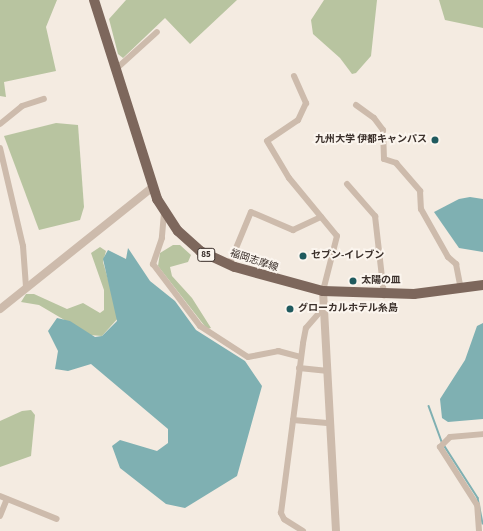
<!DOCTYPE html>
<meta charset="utf-8">
<style>
body{margin:0}
#map{position:relative;width:483px;height:531px;overflow:hidden;background:#f4ebe1;font-family:"Source Sans 3","Noto Sans JP",sans-serif}
div>[style]{position:absolute}
.green>*{inset:0;background:#b8c4a0}
.water>*{inset:0;background:#7fb0b2}
.stream>*{height:1.5px;margin:-0.75px;padding:0 0.75px;transform-origin:0.75px;border-radius:0.75px;background:#7fb0b2}
.minor>*{height:6px;margin:-3px;padding:0 3px;transform-origin:3px;border-radius:3px;background:#cdbbac}
.tertiary>*{height:8px;margin:-4px;padding:0 4px;transform-origin:4px;border-radius:4px;background:#cdbbac}
.primary>*{height:10px;margin:-5px;padding:0 5px;transform-origin:5px;border-radius:5px;background:#7d675c}
.dots>*{width:11px;height:11px;translate:-50% -50%;box-sizing:border-box;border:2px solid #fbf5ee;border-radius:50%}
span{translate:-50% -50%;white-space:nowrap;text-align:center;line-height:1.15;-webkit-text-stroke:4px #fbf5ee;paint-order:stroke}
.shield-label span{padding:1px 3px;background:#fbf5ee;border:1px solid;border-radius:3px;-webkit-text-stroke-width:0}
.shield-label{font-size:9px;color:#3b302b;font-weight:700}
.poi-label{font-size:10px;color:#3b302b;font-weight:700}
.right{translate:-100% -50%;text-align:right}
.left{translate:0 -50%;text-align:left}
.street-label{font-size:10px;color:#3b302b}
</style>
<div id="map">
<div class="green">
<i style="clip-path:polygon(0 0,57px 0,46px 27px,56px 71px,4px 82px,6px 97px,0 96px)"></i>
<i style="clip-path:polygon(126px 0,237px 0,190px 44px,165px 18px,123px 58px,118px 54px,109px 19px)"></i>
<i style="clip-path:polygon(324px 0,377px 0,371px 56px,356px 73px,352px 74px,340px 58px,313px 34px,311px 20px)"></i>
<i style="clip-path:polygon(439px 0,483px 0,483px 28px,445px 20px)"></i>
<i style="clip-path:polygon(56px 123px,78px 125px,84px 207px,80px 220px,39px 230px,4px 136px)"></i>
<i style="clip-path:polygon(173px 245px,180px 245px,191px 255px,188px 262px,170px 267px,172px 276px,192px 298px,211px 328px,207px 329px,158px 266px,160px 253px)"></i>
<i style="clip-path:polygon(100px 247px,106px 251px,103px 262px,119px 317px,102px 336px,90px 335px,39px 305px,21px 302px,26px 294px,34px 294px,67px 309px,83px 303px,100px 313px,104px 310px,104px 290px,91px 253px)"></i>
<i style="clip-path:polygon(22px 411px,31px 410px,35px 415px,31px 456px,0 467px,0 421px)"></i>
</div>
<div class="water">
<i style="clip-path:polygon(470px 197px,483px 199px,483px 252px,459px 248px,434px 212px,459px 199px)"></i>
<i style="clip-path:polygon(128px 248px,150px 281px,175px 301px,196px 330px,245px 361px,262px 386px,237px 476px,185px 508px,166px 504px,120px 468px,112px 446px,120px 440px,157px 451px,168px 443px,168px 429px,91px 364px,68px 371px,55px 369px,58px 351px,48px 331px,57px 318px,70px 321px,95px 337px,102px 336px,117px 321px,103px 259px,108px 250px,126px 259px)"></i>
<i style="clip-path:polygon(483px 323px,483px 419px,448px 422px,442px 418px,440px 399px,465px 360px,477px 326px)"></i>
</div>
<div class="stream">
<i style="left:429px;top:406px;width:38px;rotate:70deg"></i>
<i style="left:444px;top:445px;width:63px;rotate:57.3deg"></i>
<i style="left:478px;top:498px;width:26px;rotate:79deg"></i>
</div>
<div class="minor">
<i style="left:116px;top:69px;width:55px;rotate:-42.1deg"></i>
<i style="left:294px;top:76px;width:30px;rotate:66deg"></i>
<i style="left:306px;top:103px;width:19px;rotate:115deg"></i>
<i style="left:298px;top:120px;width:37px;rotate:146deg"></i>
<i style="left:267px;top:141px;width:43px;rotate:59.3deg"></i>
<i style="left:289px;top:178px;width:75px;rotate:50.4deg"></i>
<i style="left:337px;top:236px;width:57px;rotate:104.3deg"></i>
<i style="left:356px;top:105px;width:22px;rotate:36deg"></i>
<i style="left:374px;top:118px;width:15px;rotate:53deg"></i>
<i style="left:383px;top:130px;width:29px;rotate:88deg"></i>
<i style="left:384px;top:159px;width:13px;rotate:18deg"></i>
<i style="left:396px;top:163px;width:37px;rotate:49deg"></i>
<i style="left:420px;top:191px;width:18px;rotate:87deg"></i>
<i style="left:421px;top:209px;width:55px;rotate:60.6deg"></i>
<i style="left:448px;top:257px;width:11px;rotate:41deg"></i>
<i style="left:456px;top:264px;width:25px;rotate:79deg"></i>
<i style="left:0;top:124px;width:28px;rotate:-39deg"></i>
<i style="left:22px;top:106px;width:23px;rotate:-18deg"></i>
<i style="left:0;top:148px;width:101px;rotate:76.8deg"></i>
<i style="left:23px;top:246px;width:41px;rotate:85.8deg"></i>
<i style="left:347px;top:184px;width:43px;rotate:48.8deg"></i>
<i style="left:375px;top:216px;width:80px;rotate:83.5deg"></i>
<i style="left:164px;top:213px;width:25px;rotate:95deg"></i>
<i style="left:162px;top:238px;width:28px;rotate:109deg"></i>
<i style="left:153px;top:264px;width:78px;rotate:52.8deg"></i>
<i style="left:200px;top:326px;width:57px;rotate:32.9deg"></i>
<i style="left:248px;top:357px;width:31px;rotate:-11deg"></i>
<i style="left:278px;top:351px;width:23px;rotate:15deg"></i>
<i style="left:229px;top:265px;width:57px;rotate:-67.5deg"></i>
<i style="left:251px;top:212px;width:46px;rotate:23.2deg"></i>
<i style="left:293px;top:230px;width:31px;rotate:-25deg"></i>
<i style="left:299px;top:368px;width:27px;rotate:6deg"></i>
<i style="left:293px;top:420px;width:37px;rotate:5deg"></i>
<i style="left:0;top:496px;width:61px;rotate:22deg"></i>
<i style="left:0;top:516px;width:18px;rotate:-68deg"></i>
<i style="left:303px;top:531px;width:22px;rotate:-148deg"></i>
<i style="left:284px;top:519px;width:7px;rotate:-117deg"></i>
<i style="left:281px;top:513px;width:171px;rotate:-82.6deg"></i>
<i style="left:303px;top:343px;width:15px;rotate:-79deg"></i>
<i style="left:306px;top:328px;width:28px;rotate:-49deg"></i>
<i style="left:479px;top:531px;width:26px;rotate:-94deg"></i>
<i style="left:477px;top:505px;width:69px;rotate:-122.5deg"></i>
<i style="left:440px;top:447px;width:14px;rotate:-45deg"></i>
<i style="left:450px;top:437px;width:33px;rotate:-5deg"></i>
</div>
<div class="tertiary">
<i style="left:323px;top:291px;width:240px;rotate:86.9deg"></i>
<i style="left:0;top:309px;width:196px;rotate:-38.6deg"></i>
</div>
<div class="primary">
<i style="left:94px;top:0;width:209px;rotate:72.4deg"></i>
<i style="left:157px;top:199px;width:38px;rotate:57deg"></i>
<i style="left:178px;top:231px;width:30px;rotate:42deg"></i>
<i style="left:200px;top:251px;width:38px;rotate:25deg"></i>
<i style="left:235px;top:267px;width:91px;rotate:15.3deg"></i>
<i style="left:323px;top:291px;width:91px;rotate:1.9deg"></i>
<i style="left:414px;top:294px;width:70px;rotate:-7.4deg"></i>
</div>
<div class="dots">
<i style="left:435px;top:140px;background:#1f5a5e"></i>
<i style="left:303px;top:256px;background:#1f5a5e"></i>
<i style="left:353px;top:281px;background:#1f5a5e"></i>
<i style="left:290px;top:309px;background:#1f5a5e"></i>
</div>
<div class="shield-label">
<span style="left:206px;top:255px">85</span>
</div>
<div class="poi-label">
<span class="right" style="left:427px;top:140px">九州大学 伊都キャンパス</span>
<span class="left" style="left:311px;top:256px">セブン-イレブン</span>
<span class="left" style="left:361px;top:281px">太陽の皿</span>
<span class="left" style="left:298px;top:309px">グローカルホテル糸島</span>
</div>
<div class="street-label">
<span style="left:254px;top:261px;rotate:18deg">福岡志摩線</span>
</div>
</div>
